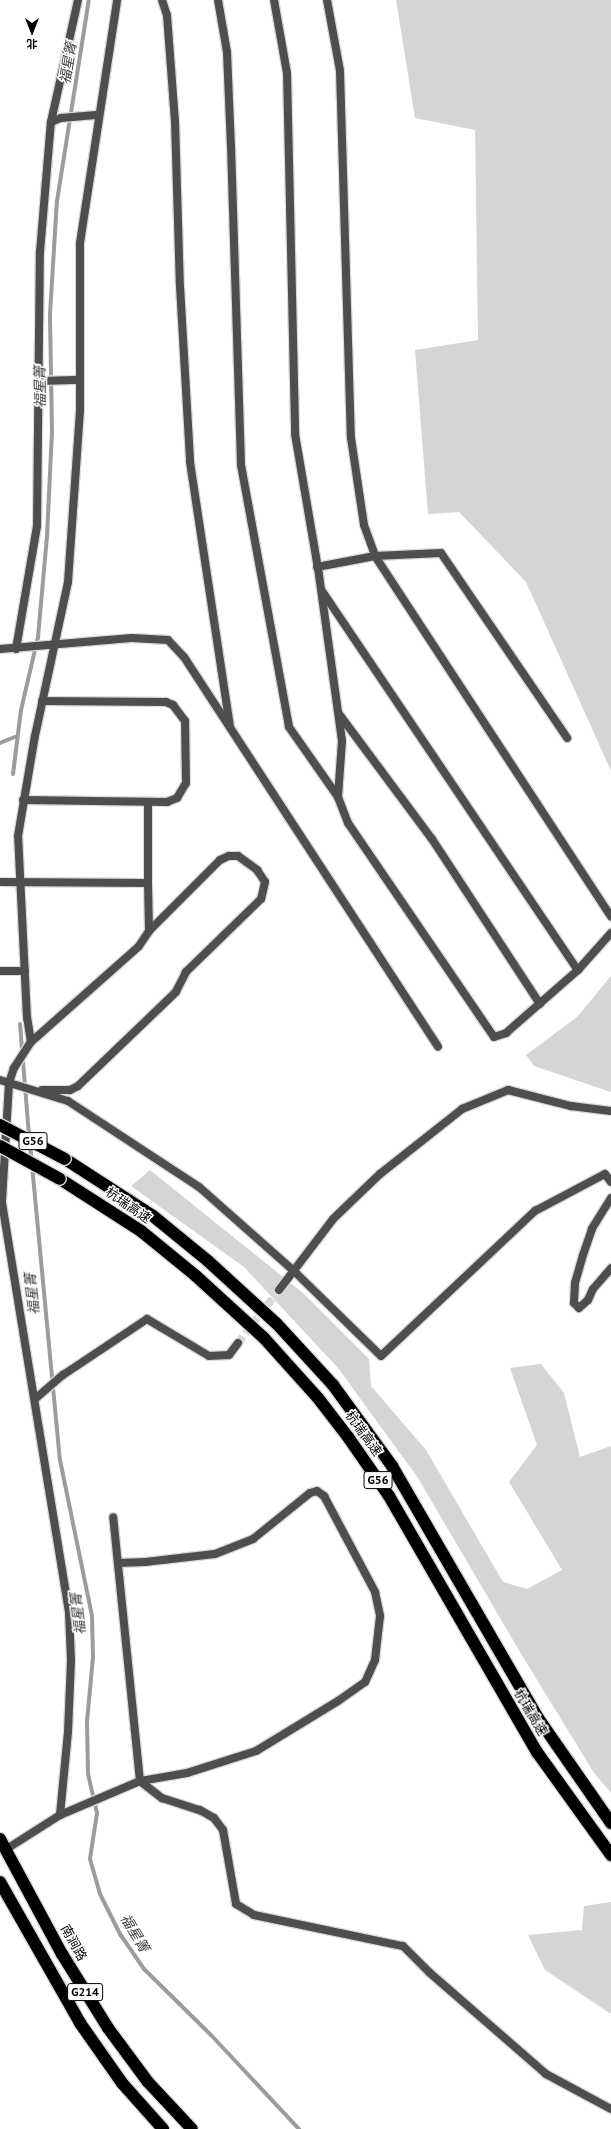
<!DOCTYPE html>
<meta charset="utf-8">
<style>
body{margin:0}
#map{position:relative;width:611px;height:2129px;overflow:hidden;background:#fff;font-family:"PT Sans","Noto Sans SC",sans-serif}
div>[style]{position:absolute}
.green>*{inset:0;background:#d5d5d5}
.stream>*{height:4px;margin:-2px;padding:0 2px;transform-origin:2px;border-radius:2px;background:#9c9c9c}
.street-tunnel>*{height:8px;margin-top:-4px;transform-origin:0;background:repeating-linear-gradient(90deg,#d9d9d9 0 8px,transparent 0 12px)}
.roads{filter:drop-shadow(1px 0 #dbdbdb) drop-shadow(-1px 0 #dbdbdb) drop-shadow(0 1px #dbdbdb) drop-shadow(0 -1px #dbdbdb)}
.street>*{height:8px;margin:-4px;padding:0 4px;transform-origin:4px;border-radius:4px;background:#4e4e4e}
.highway>*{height:12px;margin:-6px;padding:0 6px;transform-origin:6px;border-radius:6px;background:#000}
.bridges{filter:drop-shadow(1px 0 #dbdbdb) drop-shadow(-1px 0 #dbdbdb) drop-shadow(0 1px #dbdbdb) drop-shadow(0 -1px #dbdbdb)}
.highway-bridge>*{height:12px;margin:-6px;padding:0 6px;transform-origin:6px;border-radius:6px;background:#000}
span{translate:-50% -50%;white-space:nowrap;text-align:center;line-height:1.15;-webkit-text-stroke:3px #fff;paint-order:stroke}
.shield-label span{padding:1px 3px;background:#fff;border:1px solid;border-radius:3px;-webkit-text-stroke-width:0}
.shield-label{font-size:12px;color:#000;font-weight:700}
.street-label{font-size:13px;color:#000}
.water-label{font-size:14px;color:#3d3d3d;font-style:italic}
.north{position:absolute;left:12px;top:12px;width:40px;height:40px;-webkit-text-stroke:3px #fff;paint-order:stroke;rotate:180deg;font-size:11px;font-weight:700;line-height:16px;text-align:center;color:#000}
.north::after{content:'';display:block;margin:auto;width:14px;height:18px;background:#000;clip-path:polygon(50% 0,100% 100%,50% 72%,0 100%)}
</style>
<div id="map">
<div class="green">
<i style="clip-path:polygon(396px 0,611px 0,611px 771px,526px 582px,459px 512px,428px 514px,415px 350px,478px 340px,475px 130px,415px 118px)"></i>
<i style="clip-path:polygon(611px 976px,611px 1092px,534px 1066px,526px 1055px,577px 1017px)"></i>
<i style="clip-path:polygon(150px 1170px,303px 1293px,369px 1359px,371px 1386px,426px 1450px,503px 1582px,527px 1589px,562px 1570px,509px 1482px,537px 1445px,510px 1368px,541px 1364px,564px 1393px,580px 1457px,611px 1446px,611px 1793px,594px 1773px,520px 1652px,418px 1478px,338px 1368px,244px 1267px,131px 1186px)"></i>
<i style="clip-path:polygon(611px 1902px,611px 2014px,545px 1970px,528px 1935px,582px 1930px,584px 1906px)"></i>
</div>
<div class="stream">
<i style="left:0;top:743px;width:18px;rotate:-22deg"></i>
<i style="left:13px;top:774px;width:64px;rotate:-82.9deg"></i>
<i style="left:21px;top:710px;width:75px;rotate:-76.9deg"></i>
<i style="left:38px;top:637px;width:100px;rotate:-84.9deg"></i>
<i style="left:47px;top:537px;width:106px;rotate:-87.3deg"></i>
<i style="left:52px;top:431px;width:117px;rotate:-91deg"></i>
<i style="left:50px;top:314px;width:113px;rotate:-86.5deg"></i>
<i style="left:57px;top:201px;width:204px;rotate:-81deg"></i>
<i style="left:20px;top:1024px;width:113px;rotate:85.4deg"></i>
<i style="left:30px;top:1144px;width:317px;rotate:84.6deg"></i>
<i style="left:60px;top:1460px;width:159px;rotate:78.4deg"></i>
<i style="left:92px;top:1616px;width:41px;rotate:88.6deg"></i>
<i style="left:93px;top:1657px;width:65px;rotate:95.3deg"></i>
<i style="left:87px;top:1722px;width:52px;rotate:88.9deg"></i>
<i style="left:88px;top:1774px;width:40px;rotate:77deg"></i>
<i style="left:97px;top:1813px;width:47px;rotate:98.7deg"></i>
<i style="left:90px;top:1859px;width:36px;rotate:74deg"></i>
<i style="left:100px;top:1894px;width:45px;rotate:63.4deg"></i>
<i style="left:120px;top:1934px;width:42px;rotate:55.6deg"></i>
<i style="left:144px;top:1969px;width:94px;rotate:44.6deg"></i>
<i style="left:211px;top:2035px;width:129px;rotate:46.9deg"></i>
</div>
<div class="street-tunnel">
<i style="left:238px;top:1343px;width:67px;rotate:-52.3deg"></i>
</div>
<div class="roads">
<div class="street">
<i style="left:162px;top:0;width:16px;rotate:72deg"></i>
<i style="left:167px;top:15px;width:106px;rotate:85.7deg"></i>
<i style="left:175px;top:121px;width:165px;rotate:88.3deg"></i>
<i style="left:180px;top:286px;width:176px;rotate:86.7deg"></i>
<i style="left:190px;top:462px;width:268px;rotate:81.4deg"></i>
<i style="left:218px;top:0;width:53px;rotate:80.2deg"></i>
<i style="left:227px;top:52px;width:94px;rotate:87.6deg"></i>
<i style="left:231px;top:146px;width:319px;rotate:88.2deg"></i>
<i style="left:241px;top:465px;width:266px;rotate:79.6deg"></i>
<i style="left:289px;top:727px;width:85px;rotate:55deg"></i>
<i style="left:274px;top:0;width:74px;rotate:79.9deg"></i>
<i style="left:287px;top:73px;width:361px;rotate:88.7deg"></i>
<i style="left:295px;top:434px;width:143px;rotate:80.3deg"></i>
<i style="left:319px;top:575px;width:168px;rotate:82.1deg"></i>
<i style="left:342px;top:741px;width:56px;rotate:94.1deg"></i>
<i style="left:338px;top:797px;width:28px;rotate:69deg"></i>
<i style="left:348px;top:823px;width:259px;rotate:55.7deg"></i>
<i style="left:494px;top:1037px;width:13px;rotate:-18deg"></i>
<i style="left:506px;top:1033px;width:96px;rotate:-41.2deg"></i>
<i style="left:578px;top:970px;width:50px;rotate:-48.3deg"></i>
<i style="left:327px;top:0;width:72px;rotate:79.6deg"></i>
<i style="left:340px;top:71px;width:367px;rotate:88.3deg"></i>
<i style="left:351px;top:438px;width:88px;rotate:81.5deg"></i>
<i style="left:364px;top:525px;width:33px;rotate:70deg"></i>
<i style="left:375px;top:556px;width:66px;rotate:-2.6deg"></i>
<i style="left:441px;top:553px;width:224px;rotate:55.7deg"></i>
<i style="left:51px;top:122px;width:11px;rotate:-22deg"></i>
<i style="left:61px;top:118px;width:38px;rotate:-5deg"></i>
<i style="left:39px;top:384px;width:4px;rotate:-45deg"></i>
<i style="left:42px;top:381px;width:38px;rotate:-2deg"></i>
<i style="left:317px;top:567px;width:59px;rotate:-10.7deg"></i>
<i style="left:375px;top:556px;width:431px;rotate:56.8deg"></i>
<i style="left:322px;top:591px;width:457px;rotate:56deg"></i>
<i style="left:0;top:649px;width:132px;rotate:-4.8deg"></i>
<i style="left:132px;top:638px;width:36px;rotate:3deg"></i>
<i style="left:168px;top:640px;width:23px;rotate:47deg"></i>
<i style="left:184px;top:657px;width:465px;rotate:56.9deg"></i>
<i style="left:16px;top:649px;width:125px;rotate:-80.3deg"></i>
<i style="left:37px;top:526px;width:274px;rotate:-89.4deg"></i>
<i style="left:40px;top:252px;width:130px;rotate:-85.2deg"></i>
<i style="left:51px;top:122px;width:125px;rotate:-77.5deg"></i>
<i style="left:339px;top:714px;width:156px;rotate:53.4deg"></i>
<i style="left:432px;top:839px;width:197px;rotate:56.8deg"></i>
<i style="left:23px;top:800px;width:144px;rotate:0.8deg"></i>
<i style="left:167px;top:802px;width:11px;rotate:-22deg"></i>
<i style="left:177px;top:798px;width:17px;rotate:-59deg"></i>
<i style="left:186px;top:783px;width:62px;rotate:-90.9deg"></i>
<i style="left:185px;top:721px;width:20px;rotate:-127deg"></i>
<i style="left:173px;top:705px;width:8px;rotate:-157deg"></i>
<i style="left:166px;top:702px;width:124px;rotate:-179.5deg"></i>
<i style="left:148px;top:802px;width:81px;rotate:90deg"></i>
<i style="left:0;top:882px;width:148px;rotate:0.4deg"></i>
<i style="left:148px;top:883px;width:48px;rotate:88.8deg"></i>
<i style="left:0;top:971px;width:25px"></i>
<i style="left:31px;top:1042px;width:144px;rotate:-41.6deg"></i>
<i style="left:139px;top:946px;width:18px;rotate:-56deg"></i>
<i style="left:149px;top:931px;width:100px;rotate:-45deg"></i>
<i style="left:220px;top:860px;width:10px;rotate:-24deg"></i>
<i style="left:229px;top:856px;width:9px"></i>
<i style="left:238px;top:856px;width:24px;rotate:36deg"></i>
<i style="left:257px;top:870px;width:14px;rotate:56deg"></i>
<i style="left:265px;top:882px;width:17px;rotate:103deg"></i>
<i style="left:261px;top:899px;width:105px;rotate:135.8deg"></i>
<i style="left:186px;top:972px;width:22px;rotate:117deg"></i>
<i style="left:176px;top:992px;width:136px;rotate:136.2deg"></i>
<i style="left:78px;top:1086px;width:9px;rotate:153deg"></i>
<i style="left:70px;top:1090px;width:28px;rotate:180deg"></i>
<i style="left:0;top:1080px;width:71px;rotate:17.2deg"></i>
<i style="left:68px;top:1101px;width:157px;rotate:33.3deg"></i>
<i style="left:199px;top:1187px;width:128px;rotate:41.5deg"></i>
<i style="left:295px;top:1272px;width:120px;rotate:44.3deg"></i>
<i style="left:381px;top:1356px;width:212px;rotate:-43.3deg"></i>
<i style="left:535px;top:1211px;width:79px;rotate:-27.9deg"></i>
<i style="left:605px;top:1174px;width:10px;rotate:53deg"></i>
<i style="left:611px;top:1198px;width:36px;rotate:122deg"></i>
<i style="left:592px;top:1229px;width:28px;rotate:109deg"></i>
<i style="left:583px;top:1255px;width:29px;rotate:106deg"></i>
<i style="left:575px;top:1283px;width:20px;rotate:93deg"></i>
<i style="left:574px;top:1303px;width:7px;rotate:45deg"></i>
<i style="left:579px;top:1308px;width:12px;rotate:-42deg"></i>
<i style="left:588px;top:1300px;width:12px;rotate:-66deg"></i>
<i style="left:593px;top:1289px;width:28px;rotate:-49deg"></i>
<i style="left:279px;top:1290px;width:89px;rotate:-52.7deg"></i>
<i style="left:333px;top:1219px;width:65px;rotate:-43.8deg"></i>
<i style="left:380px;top:1174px;width:105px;rotate:-38.4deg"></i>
<i style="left:462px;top:1109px;width:50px;rotate:-22.4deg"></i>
<i style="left:508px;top:1090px;width:65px;rotate:14.3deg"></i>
<i style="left:571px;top:1106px;width:40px;rotate:7.1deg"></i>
<i style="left:35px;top:1399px;width:37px;rotate:-41deg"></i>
<i style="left:63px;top:1375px;width:101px;rotate:-33.7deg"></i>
<i style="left:147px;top:1319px;width:72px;rotate:30.8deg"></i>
<i style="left:209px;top:1356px;width:20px;rotate:-3deg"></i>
<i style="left:229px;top:1355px;width:15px;rotate:-53deg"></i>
<i style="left:118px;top:1563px;width:27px;rotate:-2deg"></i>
<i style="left:145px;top:1562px;width:70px;rotate:-6.5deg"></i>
<i style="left:215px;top:1554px;width:41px;rotate:-21.5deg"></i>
<i style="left:253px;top:1539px;width:73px;rotate:-38.9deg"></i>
<i style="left:310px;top:1493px;width:7px;rotate:-16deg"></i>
<i style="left:317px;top:1491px;width:9px;rotate:36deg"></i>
<i style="left:324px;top:1496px;width:109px;rotate:62deg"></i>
<i style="left:375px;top:1592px;width:25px;rotate:78deg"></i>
<i style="left:380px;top:1616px;width:44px;rotate:96.5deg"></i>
<i style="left:375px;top:1660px;width:24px;rotate:114deg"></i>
<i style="left:365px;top:1682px;width:33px;rotate:145deg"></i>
<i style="left:338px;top:1701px;width:96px;rotate:148.6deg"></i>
<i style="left:256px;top:1751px;width:72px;rotate:162.3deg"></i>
<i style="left:187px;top:1773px;width:48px;rotate:170.3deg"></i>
<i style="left:140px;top:1781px;width:28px;rotate:38deg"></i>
<i style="left:162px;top:1798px;width:40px;rotate:18deg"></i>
<i style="left:200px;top:1810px;width:16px;rotate:30deg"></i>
<i style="left:214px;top:1818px;width:15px;rotate:53deg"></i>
<i style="left:223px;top:1830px;width:75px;rotate:80deg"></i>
<i style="left:236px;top:1904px;width:21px;rotate:31deg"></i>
<i style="left:254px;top:1915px;width:152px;rotate:11.8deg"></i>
<i style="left:403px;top:1946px;width:38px;rotate:45deg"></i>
<i style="left:430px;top:1973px;width:154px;rotate:41deg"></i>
<i style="left:546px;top:2074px;width:74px;rotate:28.3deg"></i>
<i style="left:60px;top:1815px;width:87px;rotate:-23deg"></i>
<i style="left:140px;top:1781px;width:265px;rotate:-95.8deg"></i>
<i style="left:5px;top:1850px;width:65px;rotate:-32.5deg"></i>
<i style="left:60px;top:1815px;width:83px;rotate:-84.5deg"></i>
<i style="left:68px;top:1732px;width:72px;rotate:-87.6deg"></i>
<i style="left:71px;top:1660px;width:48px;rotate:-92.4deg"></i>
<i style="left:69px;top:1612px;width:416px;rotate:-99.3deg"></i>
<i style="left:2px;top:1201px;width:118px;rotate:-86.6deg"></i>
<i style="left:9px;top:1083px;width:16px;rotate:-72deg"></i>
<i style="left:14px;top:1068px;width:31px;rotate:-57deg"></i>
<i style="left:31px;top:1042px;width:24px;rotate:-99deg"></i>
<i style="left:27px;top:1018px;width:182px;rotate:-92.8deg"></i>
<i style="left:18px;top:836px;width:101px;rotate:-80.4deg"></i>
<i style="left:35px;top:736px;width:157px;rotate:-77.9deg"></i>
<i style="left:68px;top:582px;width:172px;rotate:-86deg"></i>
<i style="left:80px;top:410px;width:167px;rotate:-90deg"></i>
<i style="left:80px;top:243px;width:246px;rotate:-81.3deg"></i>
</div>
<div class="highway">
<i style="left:65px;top:1159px;width:105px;rotate:32.9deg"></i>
<i style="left:153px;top:1216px;width:71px;rotate:39.3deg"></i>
<i style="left:208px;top:1261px;width:93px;rotate:42.4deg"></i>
<i style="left:277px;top:1324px;width:83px;rotate:47.4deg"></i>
<i style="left:333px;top:1385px;width:100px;rotate:53.9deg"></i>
<i style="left:392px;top:1466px;width:291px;rotate:59.9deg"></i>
<i style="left:538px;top:1718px;width:128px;rotate:55.2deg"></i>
<i style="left:60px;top:1179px;width:96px;rotate:32.7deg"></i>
<i style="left:141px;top:1231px;width:71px;rotate:39.3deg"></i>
<i style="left:196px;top:1276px;width:92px;rotate:42.4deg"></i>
<i style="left:264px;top:1338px;width:81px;rotate:48deg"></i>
<i style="left:318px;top:1398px;width:49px;rotate:52.4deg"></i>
<i style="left:348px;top:1437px;width:72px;rotate:55.2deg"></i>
<i style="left:389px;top:1496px;width:296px;rotate:60deg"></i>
<i style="left:537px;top:1752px;width:127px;rotate:54.3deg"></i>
<i style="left:0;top:1839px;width:131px;rotate:61.7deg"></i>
<i style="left:62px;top:1954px;width:87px;rotate:58.1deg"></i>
<i style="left:108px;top:2028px;width:67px;rotate:53.5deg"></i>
<i style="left:148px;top:2082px;width:64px;rotate:46.9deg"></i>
<i style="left:0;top:1882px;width:162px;rotate:60.4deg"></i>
<i style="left:80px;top:2023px;width:73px;rotate:55deg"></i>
<i style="left:122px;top:2083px;width:62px;rotate:48.3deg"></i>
</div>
</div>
<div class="bridges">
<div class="highway-bridge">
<i style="left:0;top:1125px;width:73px;rotate:27.6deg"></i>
<i style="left:0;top:1146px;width:68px;rotate:28.8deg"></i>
</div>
</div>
<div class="shield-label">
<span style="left:33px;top:1141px">G56</span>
<span style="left:378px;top:1480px">G56</span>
<span style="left:85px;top:1992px">G214</span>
</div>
<div class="street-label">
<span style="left:128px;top:1206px;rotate:35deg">杭瑞高速</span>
<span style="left:363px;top:1434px;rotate:54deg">杭瑞高速</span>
<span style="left:530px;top:1713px;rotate:59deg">杭瑞高速</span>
<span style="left:73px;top:1943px;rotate:61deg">南涧路</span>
</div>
<div class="water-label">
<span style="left:68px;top:63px;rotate:-81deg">福星箐</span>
<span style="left:40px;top:387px;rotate:-91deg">福星箐</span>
<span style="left:32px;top:1294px;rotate:-96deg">福星箐</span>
<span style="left:78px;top:1614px;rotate:-97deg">福星箐</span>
<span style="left:135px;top:1933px;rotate:59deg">福星箐</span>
</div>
<div class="north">北</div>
</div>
